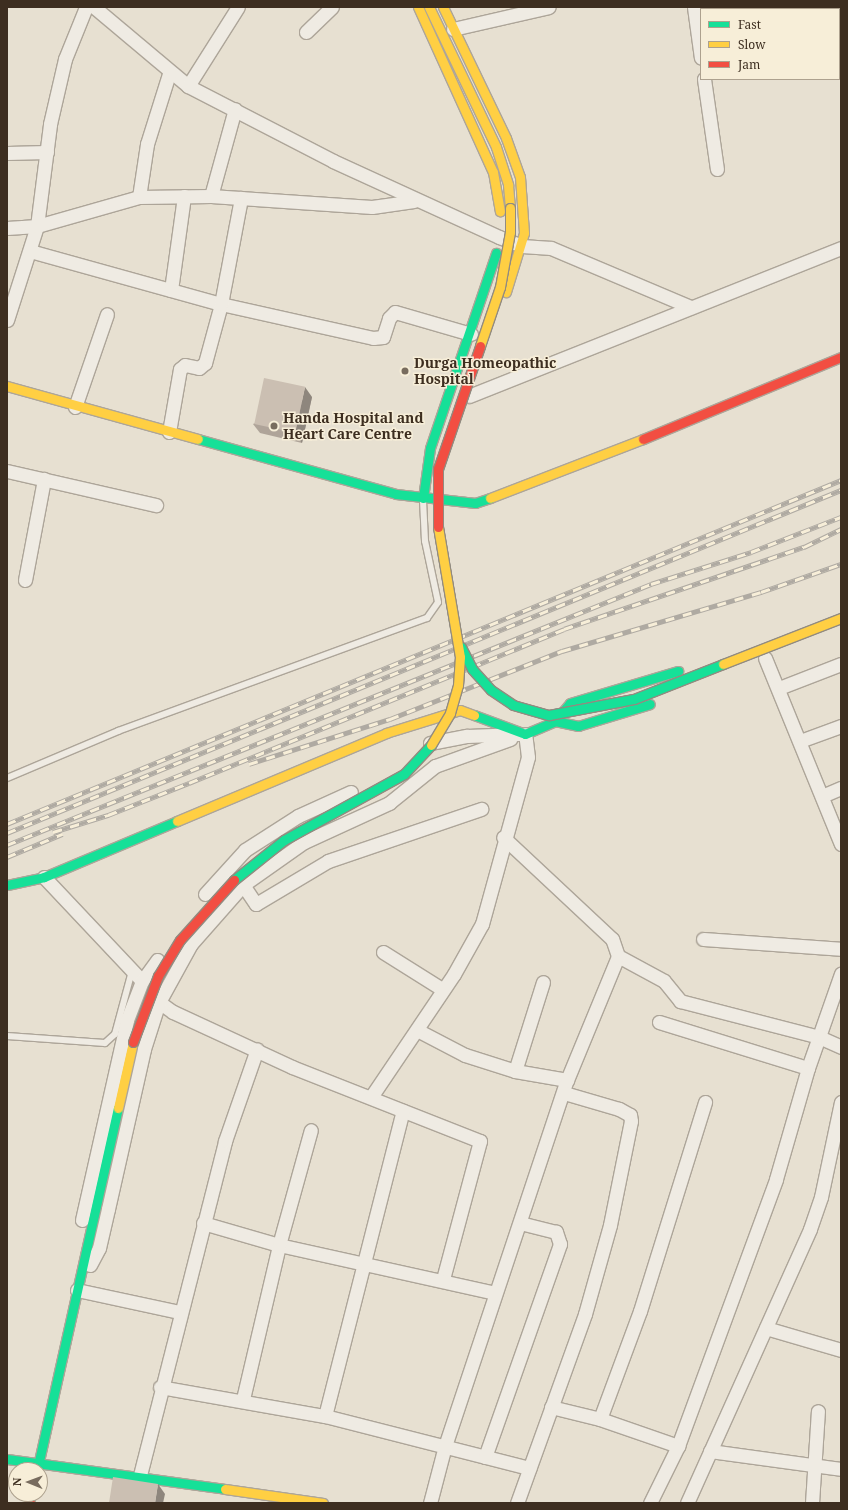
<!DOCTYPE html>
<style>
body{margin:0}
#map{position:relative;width:848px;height:1510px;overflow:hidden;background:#e7e0d1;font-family:"Noto Serif",serif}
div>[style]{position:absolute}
.roads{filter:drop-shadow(1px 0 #ada599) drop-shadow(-1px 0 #ada599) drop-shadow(0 1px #ada599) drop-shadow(0 -1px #ada599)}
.lane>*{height:6px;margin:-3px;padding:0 3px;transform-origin:3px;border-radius:3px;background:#efebe3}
.street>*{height:13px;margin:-6.5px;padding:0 6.5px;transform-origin:6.5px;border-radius:6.5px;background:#efebe3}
.fast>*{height:9px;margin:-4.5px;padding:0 4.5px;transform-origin:4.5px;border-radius:4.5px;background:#16e098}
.slow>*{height:9px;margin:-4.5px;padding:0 4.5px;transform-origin:4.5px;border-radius:4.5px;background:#ffcf43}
.jam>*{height:9px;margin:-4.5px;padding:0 4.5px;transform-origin:4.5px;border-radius:4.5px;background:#f24e42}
.rail>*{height:4.5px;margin-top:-2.25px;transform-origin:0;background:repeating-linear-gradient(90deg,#f7eed8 0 9px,#afaaa2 0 18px);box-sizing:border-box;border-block:1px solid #afaaa2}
.bridges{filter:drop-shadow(1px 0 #928b80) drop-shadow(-1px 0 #928b80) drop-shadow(0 1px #928b80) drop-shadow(0 -1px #928b80)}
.fast-bridge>*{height:9px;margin:-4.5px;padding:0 4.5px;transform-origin:4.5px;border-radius:4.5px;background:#16e098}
.slow-bridge>*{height:9px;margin:-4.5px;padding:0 4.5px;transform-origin:4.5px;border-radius:4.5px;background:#ffcf43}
.jam-bridge>*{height:9px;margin:-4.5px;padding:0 4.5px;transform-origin:4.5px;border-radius:4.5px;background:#f24e42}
.wall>*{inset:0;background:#afa499}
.shaded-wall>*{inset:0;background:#8e867d}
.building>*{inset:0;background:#cbbfb2;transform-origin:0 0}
.dots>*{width:11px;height:11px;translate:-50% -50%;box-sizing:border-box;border:2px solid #f7eed8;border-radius:50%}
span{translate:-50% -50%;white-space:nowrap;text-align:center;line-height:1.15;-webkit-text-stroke:3px #f7eed8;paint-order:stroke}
.poi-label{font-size:14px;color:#3d2e20;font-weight:700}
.left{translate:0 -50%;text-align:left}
.frame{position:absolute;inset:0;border:8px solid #3d2e20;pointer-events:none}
.legend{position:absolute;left:700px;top:8px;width:140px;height:72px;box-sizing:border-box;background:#f7eed8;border:1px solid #ada18e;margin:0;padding:5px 7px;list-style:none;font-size:12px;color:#3d2e20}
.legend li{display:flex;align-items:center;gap:8px;height:20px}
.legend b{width:20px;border:1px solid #ada18e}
.north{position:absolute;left:8px;top:1462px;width:40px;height:40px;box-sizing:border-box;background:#f7eed8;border:1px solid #ada18e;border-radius:50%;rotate:271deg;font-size:11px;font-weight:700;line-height:16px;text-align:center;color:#3d2e20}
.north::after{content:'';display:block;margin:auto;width:14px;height:18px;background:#786c5e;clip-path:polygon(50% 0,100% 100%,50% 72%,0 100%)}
</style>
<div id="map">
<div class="roads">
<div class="lane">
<i style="left:7px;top:778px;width:121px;rotate:-22.9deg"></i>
<i style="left:118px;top:731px;width:329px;rotate:-20.1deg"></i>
<i style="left:427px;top:618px;width:19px;rotate:-55deg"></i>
<i style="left:438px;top:602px;width:62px;rotate:-102deg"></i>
<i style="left:425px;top:541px;width:41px;rotate:-92.8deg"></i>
<i style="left:7px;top:1036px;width:98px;rotate:4.1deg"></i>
<i style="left:105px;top:1043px;width:13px;rotate:-42deg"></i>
<i style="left:115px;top:1034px;width:65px;rotate:-74.9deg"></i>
</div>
<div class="street">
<i style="left:94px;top:7px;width:123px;rotate:40deg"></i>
<i style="left:188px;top:86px;width:163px;rotate:27.3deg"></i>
<i style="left:333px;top:161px;width:183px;rotate:24.6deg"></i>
<i style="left:499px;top:237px;width:25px;rotate:21deg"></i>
<i style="left:522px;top:246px;width:29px;rotate:4deg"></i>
<i style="left:551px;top:248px;width:152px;rotate:22.9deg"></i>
<i style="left:694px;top:7px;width:51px;rotate:82.2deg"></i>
<i style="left:453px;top:29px;width:98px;rotate:-12.9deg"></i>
<i style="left:306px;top:32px;width:36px;rotate:-44deg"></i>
<i style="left:704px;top:79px;width:91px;rotate:81.8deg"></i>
<i style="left:188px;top:86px;width:93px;rotate:-57.7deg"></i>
<i style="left:7px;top:153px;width:40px;rotate:-1.4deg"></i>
<i style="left:211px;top:196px;width:90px;rotate:-74.6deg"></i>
<i style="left:139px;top:197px;width:54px;rotate:-81.4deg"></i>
<i style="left:147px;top:144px;width:73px;rotate:-72.6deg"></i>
<i style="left:7px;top:228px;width:30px;rotate:-4deg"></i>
<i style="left:37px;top:226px;width:106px;rotate:-15.9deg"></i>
<i style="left:139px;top:197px;width:72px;rotate:-0.8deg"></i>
<i style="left:211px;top:196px;width:161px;rotate:3.9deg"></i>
<i style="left:372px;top:207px;width:42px;rotate:-8.1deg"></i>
<i style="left:30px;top:251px;width:198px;rotate:15.5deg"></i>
<i style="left:221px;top:304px;width:156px;rotate:12.6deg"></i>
<i style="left:373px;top:338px;width:10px;rotate:-6deg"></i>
<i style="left:383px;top:337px;width:20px;rotate:-72deg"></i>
<i style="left:389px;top:318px;width:8px;rotate:-45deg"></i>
<i style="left:395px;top:312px;width:79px;rotate:16.1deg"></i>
<i style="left:171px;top:290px;width:95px;rotate:-82.1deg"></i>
<i style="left:7px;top:320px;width:99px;rotate:-72.3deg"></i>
<i style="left:37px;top:226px;width:103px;rotate:-82.7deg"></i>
<i style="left:50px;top:124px;width:67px;rotate:-77deg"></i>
<i style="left:65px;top:59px;width:56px;rotate:-68deg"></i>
<i style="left:469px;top:396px;width:400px;rotate:-21.7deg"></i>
<i style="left:75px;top:407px;width:98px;rotate:-71deg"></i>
<i style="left:169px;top:432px;width:64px;rotate:-80.1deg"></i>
<i style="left:180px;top:369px;width:6px;rotate:-39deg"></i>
<i style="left:185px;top:365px;width:14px;rotate:12deg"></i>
<i style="left:199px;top:368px;width:8px;rotate:-40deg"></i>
<i style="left:205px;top:363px;width:61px;rotate:-74.8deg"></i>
<i style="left:221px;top:304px;width:108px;rotate:-79.3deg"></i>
<i style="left:7px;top:471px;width:153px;rotate:12.9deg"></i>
<i style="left:25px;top:580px;width:103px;rotate:-79.3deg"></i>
<i style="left:765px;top:658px;width:201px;rotate:67.8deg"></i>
<i style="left:779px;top:688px;width:66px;rotate:-21.2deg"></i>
<i style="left:800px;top:741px;width:44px;rotate:-20.1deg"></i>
<i style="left:430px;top:743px;width:38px;rotate:-11deg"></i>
<i style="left:467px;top:736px;width:52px;rotate:-2.2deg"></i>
<i style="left:822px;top:796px;width:21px;rotate:-23deg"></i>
<i style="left:44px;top:877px;width:143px;rotate:46.7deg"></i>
<i style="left:243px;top:885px;width:23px;rotate:56deg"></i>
<i style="left:256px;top:904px;width:84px;rotate:-30.8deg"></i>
<i style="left:328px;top:861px;width:162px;rotate:-18.8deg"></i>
<i style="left:205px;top:894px;width:59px;rotate:-47.7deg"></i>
<i style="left:245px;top:850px;width:63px;rotate:-32.7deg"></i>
<i style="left:298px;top:816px;width:58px;rotate:-24.4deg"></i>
<i style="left:703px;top:939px;width:138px;rotate:4.1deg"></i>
<i style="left:383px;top:952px;width:70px;rotate:32.1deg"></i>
<i style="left:618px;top:956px;width:52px;rotate:28.5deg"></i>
<i style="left:664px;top:981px;width:26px;rotate:51deg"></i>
<i style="left:680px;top:1001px;width:144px;rotate:14.5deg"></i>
<i style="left:819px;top:1037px;width:24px;rotate:24deg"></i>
<i style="left:159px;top:1002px;width:17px;rotate:36deg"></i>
<i style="left:173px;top:1012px;width:131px;rotate:24.8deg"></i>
<i style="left:292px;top:1067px;width:202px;rotate:21.5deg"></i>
<i style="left:480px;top:1141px;width:143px;rotate:105deg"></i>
<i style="left:659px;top:1022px;width:156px;rotate:17.2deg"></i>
<i style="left:417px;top:1030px;width:54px;rotate:27.5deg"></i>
<i style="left:465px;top:1055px;width:52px;rotate:17.7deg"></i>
<i style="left:515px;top:1071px;width:53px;rotate:9.8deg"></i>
<i style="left:515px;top:1071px;width:93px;rotate:-72.5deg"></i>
<i style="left:371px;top:1097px;width:148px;rotate:-56deg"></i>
<i style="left:454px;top:974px;width:57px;rotate:-60.8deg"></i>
<i style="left:482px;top:924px;width:173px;rotate:-74.6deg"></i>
<i style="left:528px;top:757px;width:23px;rotate:-97deg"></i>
<i style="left:82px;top:1220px;width:205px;rotate:-77.3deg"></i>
<i style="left:127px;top:1020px;width:42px;rotate:-69deg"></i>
<i style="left:142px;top:981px;width:26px;rotate:-54deg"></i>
<i style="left:203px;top:1223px;width:79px;rotate:16.1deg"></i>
<i style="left:279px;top:1245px;width:221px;rotate:12.5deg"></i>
<i style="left:90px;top:1265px;width:19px;rotate:-62deg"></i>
<i style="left:99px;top:1248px;width:40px;rotate:-77deg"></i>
<i style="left:108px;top:1209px;width:164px;rotate:-77.3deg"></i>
<i style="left:144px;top:1049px;width:49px;rotate:-72.3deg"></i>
<i style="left:159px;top:1002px;width:66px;rotate:-61.1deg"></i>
<i style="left:191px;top:944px;width:79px;rotate:-48.6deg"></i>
<i style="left:243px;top:885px;width:75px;rotate:-35.2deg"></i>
<i style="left:304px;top:842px;width:94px;rotate:-24.6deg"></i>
<i style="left:389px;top:803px;width:59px;rotate:-38.8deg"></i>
<i style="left:435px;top:766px;width:80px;rotate:-19.8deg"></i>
<i style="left:77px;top:1290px;width:104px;rotate:12.2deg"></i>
<i style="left:766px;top:1328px;width:78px;rotate:16.3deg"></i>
<i style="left:160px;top:1387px;width:168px;rotate:10deg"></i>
<i style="left:325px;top:1416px;width:211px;rotate:14.3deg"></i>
<i style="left:243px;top:1399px;width:158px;rotate:-76.8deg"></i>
<i style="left:279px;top:1245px;width:119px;rotate:-74.5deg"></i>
<i style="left:551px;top:1407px;width:50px;rotate:13.8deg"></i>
<i style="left:600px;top:1419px;width:83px;rotate:19.1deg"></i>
<i style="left:325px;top:1416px;width:315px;rotate:-75.7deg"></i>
<i style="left:600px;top:1419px;width:115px;rotate:-69.7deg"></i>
<i style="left:640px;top:1311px;width:219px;rotate:-72.7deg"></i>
<i style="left:710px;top:1451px;width:132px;rotate:7.8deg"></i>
<i style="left:485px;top:1457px;width:226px;rotate:-70.6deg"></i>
<i style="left:560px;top:1244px;width:13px;rotate:-108deg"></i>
<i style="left:556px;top:1232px;width:37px;rotate:-166deg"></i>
<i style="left:139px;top:1479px;width:349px;rotate:-75.7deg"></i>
<i style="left:225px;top:1141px;width:97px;rotate:-70.8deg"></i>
<i style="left:430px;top:1503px;width:59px;rotate:-75.3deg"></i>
<i style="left:445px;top:1446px;width:386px;rotate:-71.6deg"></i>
<i style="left:567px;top:1080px;width:134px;rotate:-67.6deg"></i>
<i style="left:618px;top:956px;width:18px;rotate:-109deg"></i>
<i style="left:612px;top:939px;width:149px;rotate:-136.9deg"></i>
<i style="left:517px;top:1503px;width:201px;rotate:-70.2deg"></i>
<i style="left:585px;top:1314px;width:92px;rotate:-74.3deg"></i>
<i style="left:610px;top:1225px;width:106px;rotate:-78.6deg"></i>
<i style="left:631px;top:1121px;width:6px;rotate:-99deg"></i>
<i style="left:630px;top:1115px;width:13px;rotate:-151deg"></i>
<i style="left:619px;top:1109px;width:57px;rotate:-163.8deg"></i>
<i style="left:650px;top:1503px;width:64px;rotate:-63.8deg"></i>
<i style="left:678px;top:1446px;width:284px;rotate:-69.8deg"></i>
<i style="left:776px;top:1179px;width:116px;rotate:-73.9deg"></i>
<i style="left:808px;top:1068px;width:100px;rotate:-70.7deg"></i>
<i style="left:687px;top:1503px;width:300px;rotate:-65.8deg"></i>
<i style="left:810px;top:1229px;width:34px;rotate:-71deg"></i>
<i style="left:821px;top:1197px;width:97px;rotate:-78.1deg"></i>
<i style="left:812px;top:1503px;width:92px;rotate:-86.3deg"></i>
</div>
<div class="fast">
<i style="left:198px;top:439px;width:205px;rotate:15.5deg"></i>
<i style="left:396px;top:494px;width:80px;rotate:6.5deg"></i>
<i style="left:475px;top:503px;width:16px;rotate:-18deg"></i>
<i style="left:423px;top:498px;width:50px;rotate:-82deg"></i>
<i style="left:430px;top:448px;width:206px;rotate:-71.3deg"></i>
<i style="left:474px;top:715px;width:54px;rotate:20.4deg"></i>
<i style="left:525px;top:734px;width:33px;rotate:-23deg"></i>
<i style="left:555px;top:721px;width:23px;rotate:-50deg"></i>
<i style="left:570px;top:703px;width:113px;rotate:-16.5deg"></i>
<i style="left:555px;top:721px;width:24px;rotate:12deg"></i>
<i style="left:578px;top:726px;width:75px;rotate:-17deg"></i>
<i style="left:7px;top:885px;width:38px;rotate:-12deg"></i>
<i style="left:44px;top:877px;width:144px;rotate:-22.8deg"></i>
<i style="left:7px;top:1459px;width:220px;rotate:7.8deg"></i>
<i style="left:37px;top:1470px;width:371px;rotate:-77.4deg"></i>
</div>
<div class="slow">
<i style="left:418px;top:7px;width:181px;rotate:65.6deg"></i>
<i style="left:493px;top:172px;width:40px;rotate:80deg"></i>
<i style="left:429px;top:7px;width:155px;rotate:64.4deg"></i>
<i style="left:496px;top:147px;width:40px;rotate:72deg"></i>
<i style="left:508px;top:185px;width:23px;rotate:85deg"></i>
<i style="left:443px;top:7px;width:145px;rotate:64.3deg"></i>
<i style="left:506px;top:138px;width:41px;rotate:70.3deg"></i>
<i style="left:520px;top:177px;width:56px;rotate:85.9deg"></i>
<i style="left:524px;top:233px;width:62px;rotate:107deg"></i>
<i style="left:7px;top:386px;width:198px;rotate:15.5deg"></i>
<i style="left:490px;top:498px;width:164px;rotate:-21.1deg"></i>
<i style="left:177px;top:821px;width:227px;rotate:-22.8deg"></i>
<i style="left:386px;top:733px;width:77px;rotate:-17.3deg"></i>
<i style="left:460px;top:710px;width:15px;rotate:20deg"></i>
<i style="left:118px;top:1108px;width:68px;rotate:-77.2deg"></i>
<i style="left:225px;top:1489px;width:99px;rotate:8.1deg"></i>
</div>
<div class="jam">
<i style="left:643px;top:439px;width:214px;rotate:-22.5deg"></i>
<i style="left:29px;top:1503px;width:9px;rotate:-77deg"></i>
</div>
</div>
<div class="rail">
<i style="left:249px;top:764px;width:148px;rotate:-17.7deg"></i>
<i style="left:390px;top:719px;width:185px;rotate:-21.6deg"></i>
<i style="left:562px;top:651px;width:208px;rotate:-16.5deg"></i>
<i style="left:761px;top:592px;width:85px;rotate:-19.3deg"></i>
<i style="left:7px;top:824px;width:902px;rotate:-22.41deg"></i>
<i style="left:53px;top:832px;width:58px;rotate:-17.2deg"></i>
<i style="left:108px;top:815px;width:87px;rotate:-21.6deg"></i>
<i style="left:189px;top:783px;width:405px;rotate:-22.3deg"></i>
<i style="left:564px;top:629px;width:254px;rotate:-18.9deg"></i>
<i style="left:804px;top:547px;width:41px;rotate:-25.9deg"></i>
<i style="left:7px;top:833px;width:902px;rotate:-22.36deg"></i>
<i style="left:7px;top:845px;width:695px;rotate:-22.06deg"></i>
<i style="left:651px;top:584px;width:105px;rotate:-17.7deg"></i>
<i style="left:751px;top:552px;width:97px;rotate:-21.3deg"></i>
<i style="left:7px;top:857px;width:60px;rotate:-22.7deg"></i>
</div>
<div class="bridges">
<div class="fast-bridge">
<i style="left:461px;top:647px;width:25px;rotate:63deg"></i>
<i style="left:472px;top:669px;width:28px;rotate:48deg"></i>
<i style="left:491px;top:690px;width:27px;rotate:34deg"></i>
<i style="left:513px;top:705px;width:37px;rotate:16deg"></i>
<i style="left:549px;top:715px;width:86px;rotate:-10.7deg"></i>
<i style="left:634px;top:699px;width:96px;rotate:-21.5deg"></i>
<i style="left:234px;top:880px;width:64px;rotate:-38.7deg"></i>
<i style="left:284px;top:840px;width:137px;rotate:-28.8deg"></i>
<i style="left:404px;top:774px;width:40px;rotate:-47deg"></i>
</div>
<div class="slow-bridge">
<i style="left:480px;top:346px;width:62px;rotate:-71.3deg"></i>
<i style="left:500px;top:287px;width:56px;rotate:-79.7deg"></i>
<i style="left:510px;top:232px;width:24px;rotate:-90deg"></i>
<i style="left:723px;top:664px;width:127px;rotate:-21.3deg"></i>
<i style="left:431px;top:745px;width:37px;rotate:-59deg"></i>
<i style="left:450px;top:713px;width:29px;rotate:-74deg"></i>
<i style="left:458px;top:685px;width:28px;rotate:-86deg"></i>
<i style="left:460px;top:657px;width:132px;rotate:-99.6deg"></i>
</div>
<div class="jam-bridge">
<i style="left:438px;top:527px;width:58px;rotate:-90deg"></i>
<i style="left:438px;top:469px;width:130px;rotate:-71.1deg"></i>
<i style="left:133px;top:1042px;width:71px;rotate:-69.3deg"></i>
<i style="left:158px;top:976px;width:42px;rotate:-58.6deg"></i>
<i style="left:180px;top:940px;width:81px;rotate:-48deg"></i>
</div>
</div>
<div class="wall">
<i style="clip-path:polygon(312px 397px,302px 443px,260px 433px,253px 424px)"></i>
</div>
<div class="shaded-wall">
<i style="clip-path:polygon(305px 387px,312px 397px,302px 443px,295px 433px)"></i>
<i style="clip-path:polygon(158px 1484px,165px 1494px,163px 1503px,155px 1503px)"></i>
</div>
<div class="building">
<i style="left:264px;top:378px;width:42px;height:47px;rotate:12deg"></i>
<i style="clip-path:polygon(113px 1477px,158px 1484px,155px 1503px,109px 1503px)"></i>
</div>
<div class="dots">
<i style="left:405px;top:371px;background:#786c5e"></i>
<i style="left:274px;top:426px;background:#786c5e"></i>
</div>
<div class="poi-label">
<span class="left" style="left:414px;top:371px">Durga Homeopathic<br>Hospital</span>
<span class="left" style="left:283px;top:426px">Handa Hospital and<br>Heart Care Centre</span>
</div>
<div class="frame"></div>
<ul class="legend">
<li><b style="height:5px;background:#16e098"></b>Fast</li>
<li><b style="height:5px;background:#ffcf43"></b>Slow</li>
<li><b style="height:5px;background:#f24e42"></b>Jam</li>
</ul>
<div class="north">N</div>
</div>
